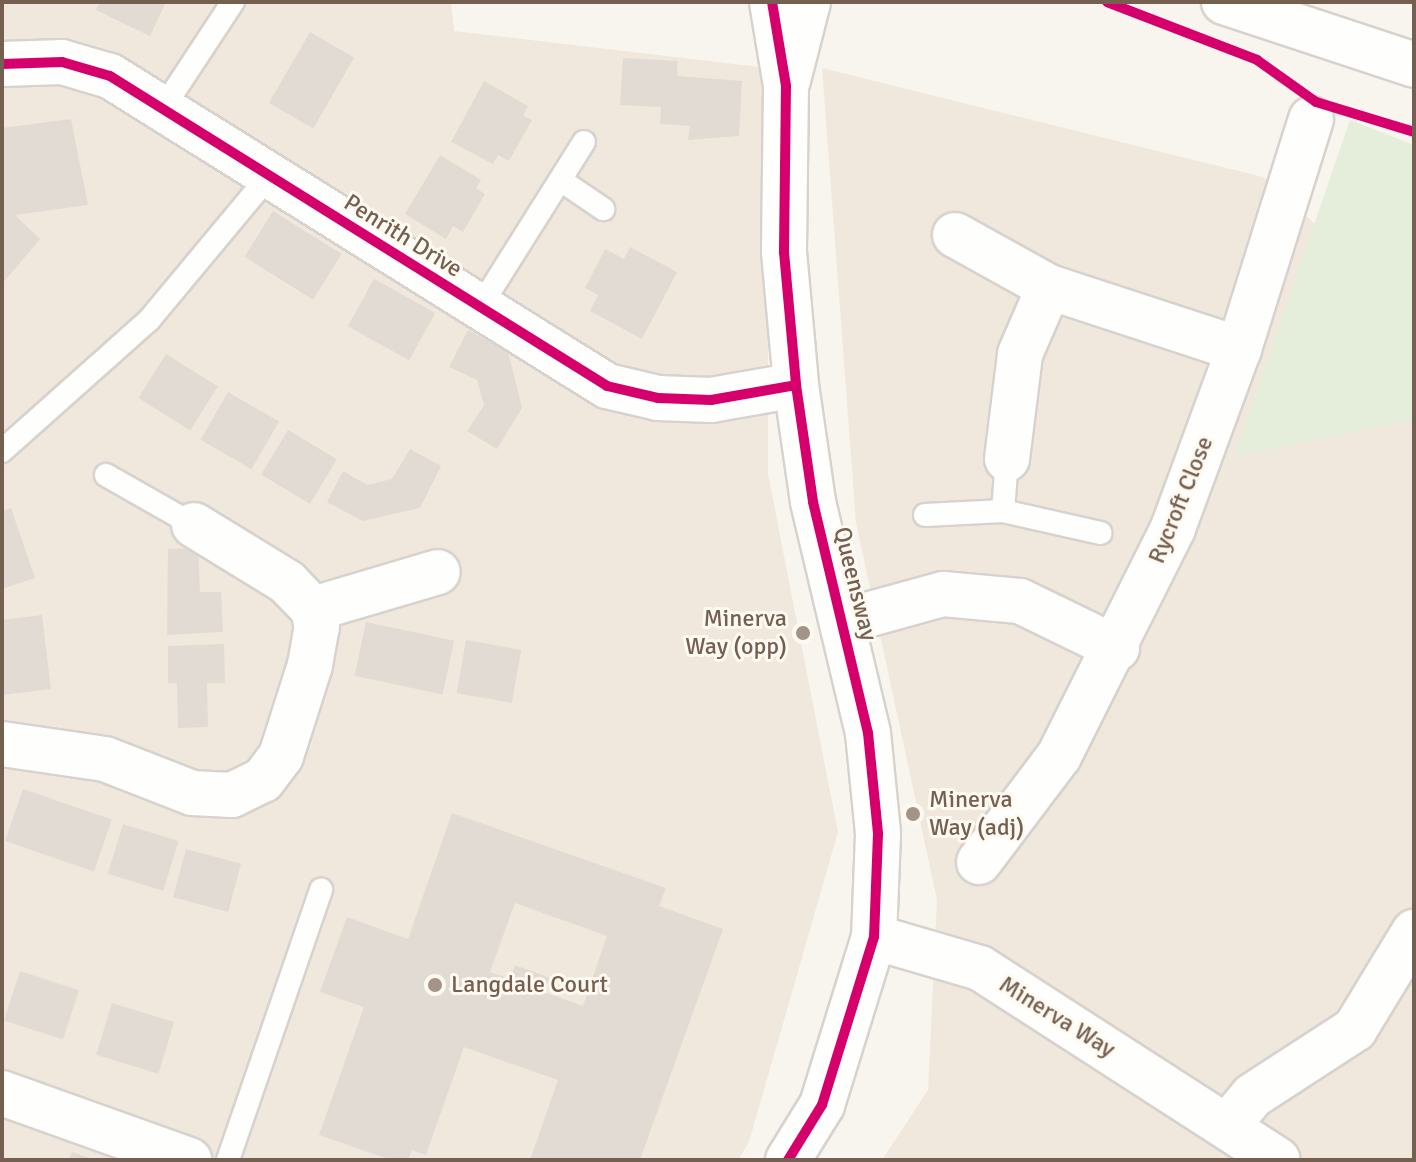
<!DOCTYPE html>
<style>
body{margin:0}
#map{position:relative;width:1416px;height:1162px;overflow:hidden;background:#f8f5ee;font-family:Signika,sans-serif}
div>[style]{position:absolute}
.residential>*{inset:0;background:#f0e8dd}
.green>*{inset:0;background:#e5eeda}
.building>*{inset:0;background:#e2dbd4;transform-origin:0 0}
.roads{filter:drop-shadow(2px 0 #d7d2cd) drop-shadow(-2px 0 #d7d2cd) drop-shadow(0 2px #d7d2cd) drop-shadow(0 -2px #d7d2cd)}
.lane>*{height:22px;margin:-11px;padding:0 11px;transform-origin:11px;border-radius:11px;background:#fefefc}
.street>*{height:44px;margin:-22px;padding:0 22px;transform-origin:22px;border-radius:22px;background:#fefefc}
.secondary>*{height:44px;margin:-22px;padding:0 22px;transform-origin:22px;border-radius:22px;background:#fefefc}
.cycleway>*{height:10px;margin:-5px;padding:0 5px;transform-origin:5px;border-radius:5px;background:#d6006c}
.dots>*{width:22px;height:22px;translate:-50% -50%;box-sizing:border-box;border:4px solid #fefaf2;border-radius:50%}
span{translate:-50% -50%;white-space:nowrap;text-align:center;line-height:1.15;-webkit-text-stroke:6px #fefaf2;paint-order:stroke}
.street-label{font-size:24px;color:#755f50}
.poi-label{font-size:24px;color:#755f50}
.right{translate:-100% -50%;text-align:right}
.left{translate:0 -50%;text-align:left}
.frame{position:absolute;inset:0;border:4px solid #755f50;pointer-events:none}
</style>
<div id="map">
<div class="residential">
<i style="clip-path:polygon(2px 2px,451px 2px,454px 31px,768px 68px,768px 474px,838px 832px,749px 1142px,738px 1160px,2px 1160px)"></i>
<i style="clip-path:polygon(822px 68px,1263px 177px,1414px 314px,1414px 1160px,882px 1160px,928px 1090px,937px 900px,856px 523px)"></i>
</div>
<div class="green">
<i style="clip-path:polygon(1350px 120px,1414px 145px,1414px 419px,1234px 457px)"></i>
</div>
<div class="building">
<i style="clip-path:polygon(100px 2px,166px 2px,150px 36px,96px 10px)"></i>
<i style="left:310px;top:32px;width:51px;height:82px;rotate:30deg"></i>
<i style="clip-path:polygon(623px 58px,678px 61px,677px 76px,742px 81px,739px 136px,688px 140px,690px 126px,660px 124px,661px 107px,620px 105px)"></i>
<i style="clip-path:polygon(484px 81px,528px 106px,523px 116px,532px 120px,509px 161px,498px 155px,493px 164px,451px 142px)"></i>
<i style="clip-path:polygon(71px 119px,88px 205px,15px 215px,40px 239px,2px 284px,2px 128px)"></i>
<i style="clip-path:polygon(440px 155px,481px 180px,476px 188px,485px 194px,463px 232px,453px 226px,446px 239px,405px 214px)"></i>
<i style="left:273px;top:211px;width:81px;height:54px;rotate:32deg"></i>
<i style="clip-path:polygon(630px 247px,677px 272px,642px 339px,590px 311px,598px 295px,585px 288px,605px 249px,624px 259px)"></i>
<i style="left:374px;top:279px;width:70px;height:54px;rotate:29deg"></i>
<i style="clip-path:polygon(468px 330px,508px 352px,522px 408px,497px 449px,467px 431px,484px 405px,477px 380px,449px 367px)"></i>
<i style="left:166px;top:354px;width:61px;height:52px;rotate:32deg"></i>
<i style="left:228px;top:392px;width:59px;height:55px;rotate:30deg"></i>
<i style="left:288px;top:430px;width:57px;height:52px;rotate:31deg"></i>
<i style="clip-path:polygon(410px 449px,441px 466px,420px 508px,363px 521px,327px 502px,343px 471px,367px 485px,392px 479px)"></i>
<i style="clip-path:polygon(11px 508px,35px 578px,2px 589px,2px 511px)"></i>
<i style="clip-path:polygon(198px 548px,200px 592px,221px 592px,223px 632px,167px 635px,168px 549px)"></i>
<i style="clip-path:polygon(42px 615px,51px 689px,2px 695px,2px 620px)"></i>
<i style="left:366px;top:622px;width:90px;height:55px;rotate:12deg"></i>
<i style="left:466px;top:640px;width:56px;height:54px;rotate:10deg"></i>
<i style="clip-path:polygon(224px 644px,225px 683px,207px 683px,208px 727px,178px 728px,177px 683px,168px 683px,168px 646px)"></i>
<i style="left:23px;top:789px;width:94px;height:55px;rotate:19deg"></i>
<i style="clip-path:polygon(evenodd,452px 813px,666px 888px,659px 906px,723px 929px,640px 1160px,530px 1160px,558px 1080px,464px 1047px,426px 1155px,412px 1150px,408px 1160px,391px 1160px,319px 1135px,364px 1007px,320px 992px,347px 917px,408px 939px,452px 813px,515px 903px,607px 936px,583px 1006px,544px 992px,550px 978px,515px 965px,510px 979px,490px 972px,515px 903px)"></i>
<i style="left:123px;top:824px;width:58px;height:52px;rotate:17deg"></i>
<i style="left:186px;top:849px;width:57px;height:50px;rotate:15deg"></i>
<i style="left:20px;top:971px;width:62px;height:52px;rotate:18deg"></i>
<i style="left:112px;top:1003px;width:65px;height:54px;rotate:17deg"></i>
<i style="clip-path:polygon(72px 1152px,94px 1160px,68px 1160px)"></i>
</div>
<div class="roads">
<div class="lane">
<i style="left:163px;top:108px;width:127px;rotate:-56.6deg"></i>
<i style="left:562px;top:181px;width:50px;rotate:34.3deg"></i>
<i style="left:480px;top:307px;width:195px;rotate:-57.8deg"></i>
<i style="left:2px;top:451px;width:197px;rotate:-41.7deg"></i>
<i style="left:149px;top:320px;width:186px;rotate:-50.2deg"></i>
<i style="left:106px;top:475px;width:101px;rotate:29.6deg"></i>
<i style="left:1003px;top:511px;width:52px;rotate:-85.6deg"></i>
<i style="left:925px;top:515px;width:78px;rotate:-2.9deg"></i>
<i style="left:1003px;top:511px;width:100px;rotate:12.7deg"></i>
<i style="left:228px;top:1160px;width:286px;rotate:-71deg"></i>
</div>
<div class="street">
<i style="left:2px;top:64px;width:60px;rotate:-1.9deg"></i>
<i style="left:62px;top:62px;width:50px;rotate:16.3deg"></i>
<i style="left:110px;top:76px;width:586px;rotate:31.95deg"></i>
<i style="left:607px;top:386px;width:52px;rotate:13.2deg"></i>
<i style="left:658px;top:398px;width:53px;rotate:2.2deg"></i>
<i style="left:711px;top:400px;width:86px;rotate:-10deg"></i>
<i style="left:955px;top:235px;width:107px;rotate:29deg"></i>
<i style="left:1049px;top:287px;width:200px;rotate:18.1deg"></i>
<i style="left:1007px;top:459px;width:106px;rotate:-82.9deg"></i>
<i style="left:1020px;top:354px;width:73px;rotate:-66.6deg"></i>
<i style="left:313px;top:609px;width:130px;rotate:-16.5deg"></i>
<i style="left:845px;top:621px;width:102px;rotate:-15.4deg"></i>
<i style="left:943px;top:594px;width:77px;rotate:5.2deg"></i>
<i style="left:1020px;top:601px;width:108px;rotate:25.9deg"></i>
<i style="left:2px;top:744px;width:104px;rotate:8.3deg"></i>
<i style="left:105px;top:759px;width:93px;rotate:21.3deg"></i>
<i style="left:192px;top:793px;width:40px;rotate:2.9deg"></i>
<i style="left:232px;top:795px;width:34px;rotate:-26deg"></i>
<i style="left:263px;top:780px;width:30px;rotate:-53deg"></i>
<i style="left:281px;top:756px;width:96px;rotate:-72.3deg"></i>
<i style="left:310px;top:665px;width:39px;rotate:-80deg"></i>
<i style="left:317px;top:627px;width:18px;rotate:-103deg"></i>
<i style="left:313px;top:609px;width:37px;rotate:-134deg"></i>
<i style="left:287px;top:582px;width:109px;rotate:-148.5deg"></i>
<i style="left:979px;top:862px;width:133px;rotate:-53deg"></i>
<i style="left:1059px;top:756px;width:255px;rotate:-63.4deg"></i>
<i style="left:1173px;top:528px;width:191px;rotate:-69.8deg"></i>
<i style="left:1239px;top:349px;width:241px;rotate:-72.6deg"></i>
<i style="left:874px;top:937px;width:110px;rotate:16.3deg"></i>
<i style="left:980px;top:968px;width:354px;rotate:32.8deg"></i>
<i style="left:2px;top:1093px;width:199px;rotate:19.7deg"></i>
<i style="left:1228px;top:1125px;width:38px;rotate:-50deg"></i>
<i style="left:1252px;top:1096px;width:123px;rotate:-33deg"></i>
<i style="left:1355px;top:1029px;width:114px;rotate:-58.7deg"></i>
</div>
<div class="secondary">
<i style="left:772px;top:2px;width:85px;rotate:80.5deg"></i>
<i style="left:786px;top:86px;width:166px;rotate:90.7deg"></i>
<i style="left:784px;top:252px;width:134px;rotate:84.8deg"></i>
<i style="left:796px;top:385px;width:118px;rotate:81.7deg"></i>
<i style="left:813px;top:502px;width:237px;rotate:76.6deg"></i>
<i style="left:868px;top:733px;width:101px;rotate:84.3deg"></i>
<i style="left:878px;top:834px;width:103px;rotate:92.2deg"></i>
<i style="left:874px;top:937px;width:176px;rotate:107.2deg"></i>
<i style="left:822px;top:1105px;width:65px;rotate:121.7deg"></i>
<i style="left:1224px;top:2px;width:200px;rotate:18.3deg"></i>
<i style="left:788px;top:80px;width:81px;rotate:-75.6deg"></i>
</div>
</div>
<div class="cycleway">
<i style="left:772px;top:2px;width:85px;rotate:80.5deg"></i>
<i style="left:786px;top:86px;width:166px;rotate:90.7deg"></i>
<i style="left:784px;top:252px;width:134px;rotate:84.8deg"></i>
<i style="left:796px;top:385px;width:118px;rotate:81.7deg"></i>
<i style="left:813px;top:502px;width:237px;rotate:76.6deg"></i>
<i style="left:868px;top:733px;width:101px;rotate:84.3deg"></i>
<i style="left:878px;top:834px;width:103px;rotate:92.2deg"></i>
<i style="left:874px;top:937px;width:176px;rotate:107.2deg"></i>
<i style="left:822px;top:1105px;width:65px;rotate:121.7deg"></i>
<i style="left:1107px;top:2px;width:161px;rotate:21.1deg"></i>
<i style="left:1257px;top:60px;width:72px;rotate:35.4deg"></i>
<i style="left:1316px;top:102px;width:102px;rotate:17deg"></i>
<i style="left:2px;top:64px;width:60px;rotate:-1.9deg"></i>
<i style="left:62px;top:62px;width:50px;rotate:16.3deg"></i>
<i style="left:110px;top:76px;width:586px;rotate:31.95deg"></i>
<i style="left:607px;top:386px;width:52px;rotate:13.2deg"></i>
<i style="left:658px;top:398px;width:53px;rotate:2.2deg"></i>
<i style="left:711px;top:400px;width:86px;rotate:-10deg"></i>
</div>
<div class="dots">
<i style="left:803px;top:633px;background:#a39487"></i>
<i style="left:913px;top:814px;background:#a39487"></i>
<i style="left:435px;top:985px;background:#a39487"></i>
</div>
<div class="street-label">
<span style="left:403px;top:236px;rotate:32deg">Penrith Drive</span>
<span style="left:1181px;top:500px;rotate:-68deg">Rycroft Close</span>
<span style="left:855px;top:584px;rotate:76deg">Queensway</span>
<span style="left:1057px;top:1017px;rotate:32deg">Minerva Way</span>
</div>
<div class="poi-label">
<span class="right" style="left:787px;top:633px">Minerva<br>Way (opp)</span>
<span class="left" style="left:929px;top:814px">Minerva<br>Way (adj)</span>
<span class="left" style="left:451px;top:985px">Langdale Court</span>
</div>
<div class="frame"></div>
</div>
